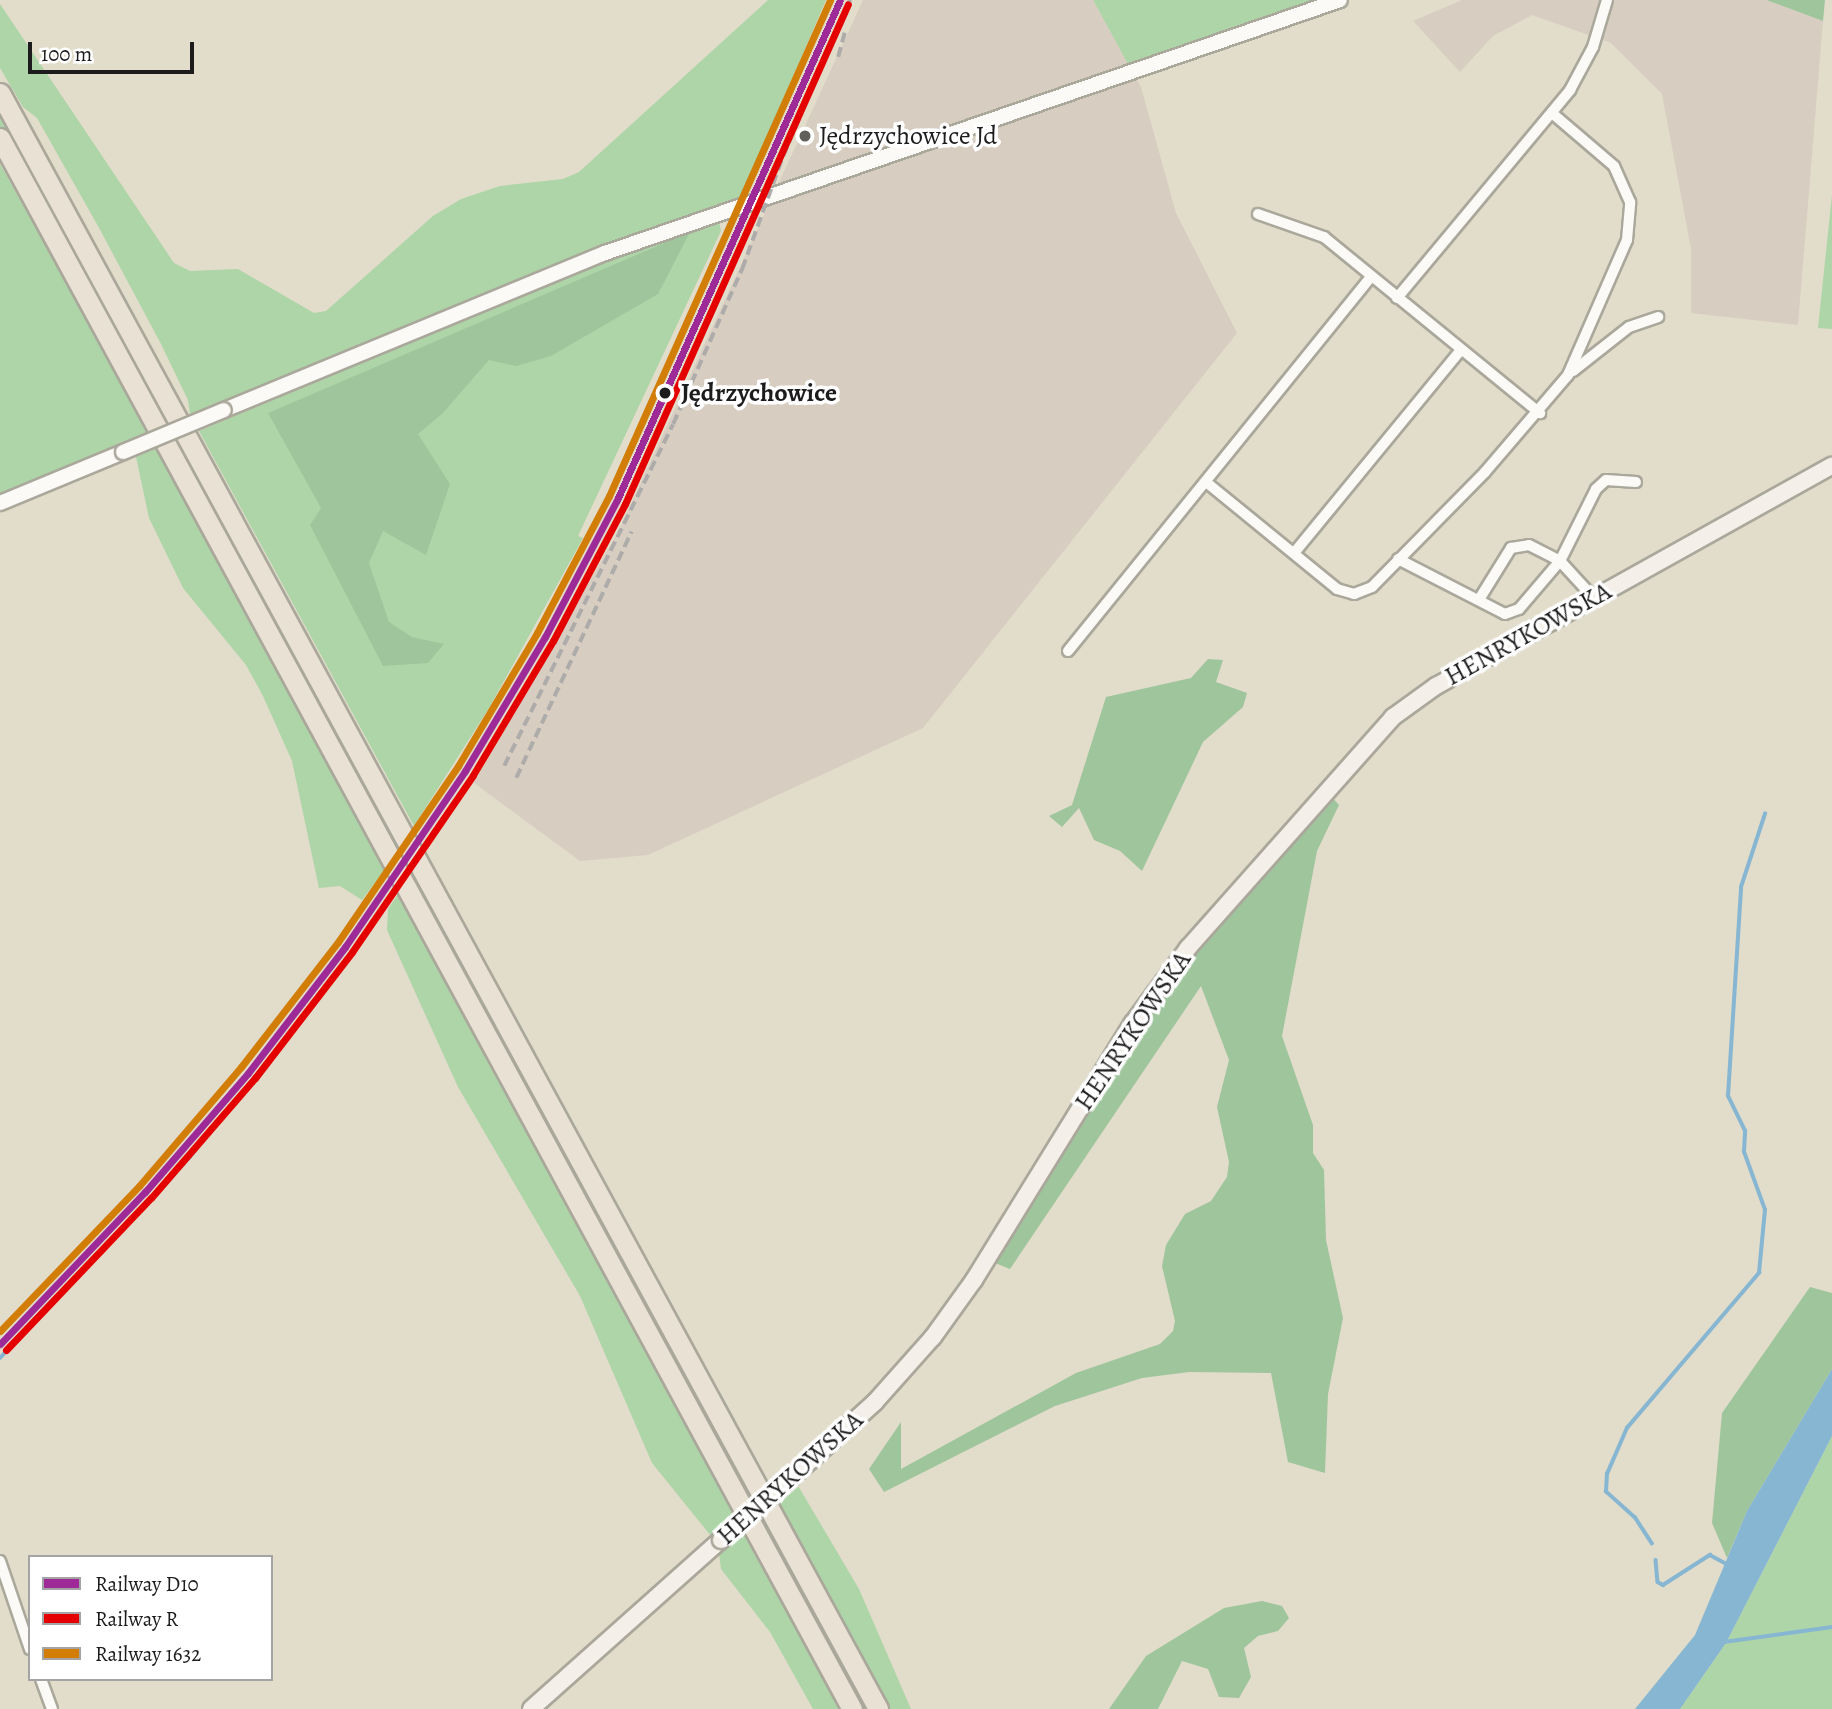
<!DOCTYPE html>
<meta charset="utf-8">
<style>
body{margin:0}
#map{position:relative;width:1832px;height:1709px;overflow:hidden;background:#e2dcca;font-family:Alegreya,serif}
div>[style]{position:absolute}
.industrial>*{inset:0;background:#d8cdc1}
.green>*{inset:0;background:#add5a8;transform-origin:0 0}
.forest>*{inset:0;background:#9fc59d}
.water>*{inset:0;background:#86b6d1}
.stream>*{height:3.5px;margin:-1.75px;padding:0 1.75px;transform-origin:1.75px;border-radius:1.75px;background:#86b6d1}
.roads{filter:drop-shadow(2px 0 #aaa79b) drop-shadow(-2px 0 #aaa79b) drop-shadow(0 2px #aaa79b) drop-shadow(0 -2px #aaa79b)}
.minor>*{height:10px;margin:-5px;padding:0 5px;transform-origin:5px;border-radius:5px;background:#fbfaf7}
.tertiary>*{height:14px;margin:-7px;padding:0 7px;transform-origin:7px;border-radius:7px;background:#fbfaf7}
.secondary>*{height:16px;margin:-8px;padding:0 8px;transform-origin:8px;border-radius:8px;background:#f4f0e9}
.motorway>*{height:19px;margin:-9.5px;padding:0 9.5px;transform-origin:9.5px;border-radius:9.5px;background:#e9e1d4}
.rail>*{height:3.5px;margin-top:-1.75px;transform-origin:0;background:repeating-linear-gradient(90deg,#adacaa 0 10px,transparent 0 15px)}
.bridges{filter:drop-shadow(2px 0 #aaa79b) drop-shadow(-2px 0 #aaa79b) drop-shadow(0 2px #aaa79b) drop-shadow(0 -2px #aaa79b)}
.tertiary-bridge>*{height:14px;margin:-7px;padding:0 7px;transform-origin:7px;border-radius:7px;background:#fbfaf7}
.secondary-bridge>*{height:16px;margin:-8px;padding:0 8px;transform-origin:8px;border-radius:8px;background:#f4f0e9}
.rail-1>*{height:7px;margin:-3.5px;padding:0 3.5px;transform-origin:3.5px;border-radius:3.5px;background:#9e2a97}
.rail-2>*{height:7px;margin:-3.5px;padding:0 3.5px;transform-origin:3.5px;border-radius:3.5px;background:#e50000}
.rail-3>*{height:7px;margin:-3.5px;padding:0 3.5px;transform-origin:3.5px;border-radius:3.5px;background:#d27d06}
.dots>*{width:19px;height:19px;translate:-50% -50%;box-sizing:border-box;border:4px solid #fff;border-radius:50%}
span{translate:-50% -50%;white-space:nowrap;text-align:center;line-height:1.15;-webkit-text-stroke:7px #fff;paint-order:stroke}
.poi-label{font-size:26px;color:#1c1c1c}
.left{translate:0 -50%;text-align:left}
.stop-label{font-size:26px;color:#1c1c1c;font-weight:700}
.street-label{font-size:26px;color:#1c1c1c}
.legend{position:absolute;left:28px;top:1555px;width:245px;height:126px;box-sizing:border-box;background:#fff;border:2px solid #a4a4a4;margin:0;padding:9px 12px;list-style:none;font-size:21px;color:#1c1c1c}
.legend li{display:flex;align-items:center;gap:14px;height:35px}
.legend b{width:35px;border:2px solid #a4a4a4}
.scale{position:absolute;left:28px;top:42px;width:166px;height:32px;box-sizing:border-box;border:4px solid #1c1c1c;border-top:0;padding-left:9px;font-size:21px;line-height:24px;white-space:nowrap;color:#1c1c1c;-webkit-text-stroke:5px #fff;paint-order:stroke}
</style>
<div id="map">
<div class="industrial">
<i style="clip-path:polygon(863px 0,1093px 0,1141px 87px,1176px 213px,1237px 333px,923px 728px,648px 855px,580px 861px,474px 783px,618px 532px)"></i>
<i style="clip-path:polygon(1462px 0,1767px 0,1823px 21px,1798px 325px,1691px 313px,1691px 249px,1662px 94px,1611px 43px,1532px 15px,1493px 36px,1460px 72px,1413px 21px)"></i>
</div>
<div class="green">
<i style="clip-path:polygon(768px 0,826px 0,741px 198px,612px 243px,190px 415px,188px 400px,161px 344px,98px 226px,37px 118px,23px 107px,0 68px,0 4px,174px 263px,190px 271px,238px 269px,314px 313px,326px 311px,433px 216px,461px 199px,500px 186px,563px 179px,579px 172px)"></i>
<i style="clip-path:polygon(1093px 0,1317px 0,1128px 64px)"></i>
<i style="left:0;top:108px;width:1821px;height:12px;rotate:62deg"></i>
<i style="clip-path:polygon(0 164px,150px 432px,0 496px)"></i>
<i style="clip-path:polygon(1832px 195px,1832px 329px,1818px 328px)"></i>
<i style="clip-path:polygon(719px 221px,721px 231px,578px 536px,583px 538px,489px 708px,414px 826px,199px 431px,576px 273px)"></i>
<i style="clip-path:polygon(157px 448px,385px 869px,362px 900px,340px 886px,319px 888px,292px 761px,263px 696px,246px 665px,183px 588px,149px 518px,136px 457px)"></i>
<i style="clip-path:polygon(398px 894px,735px 1515px,711px 1536px,652px 1463px,580px 1296px,458px 1087px,387px 930px,388px 909px)"></i>
<i style="clip-path:polygon(1832px 1436px,1832px 1709px,1680px 1709px,1726px 1643px)"></i>
<i style="clip-path:polygon(797px 1484px,859px 1589px,911px 1709px,888px 1709px,777px 1503px)"></i>
<i style="clip-path:polygon(743px 1533px,744px 1533px,839px 1709px,813px 1709px,770px 1632px,721px 1569px,719px 1554px)"></i>
</div>
<div class="forest">
<i style="clip-path:polygon(1767px 0,1825px 0,1823px 21px,1769px 1px)"></i>
<i style="clip-path:polygon(690px 232px,658px 294px,551px 356px,516px 366px,489px 360px,443px 413px,418px 434px,450px 484px,426px 555px,383px 531px,369px 563px,389px 622px,412px 637px,444px 644px,428px 663px,383px 666px,310px 525px,321px 508px,268px 413px)"></i>
<i style="clip-path:polygon(1208px 659px,1223px 660px,1216px 682px,1247px 693px,1243px 707px,1203px 742px,1142px 871px,1120px 851px,1094px 840px,1079px 808px,1062px 827px,1049px 816px,1072px 805px,1106px 697px,1191px 678px)"></i>
<i style="clip-path:polygon(1330px 795px,1339px 805px,1317px 851px,1282px 1036px,1313px 1125px,1313px 1153px,1324px 1170px,1326px 1240px,1343px 1318px,1328px 1394px,1325px 1473px,1288px 1462px,1271px 1373px,1189px 1372px,1142px 1378px,1055px 1406px,884px 1492px,869px 1469px,901px 1422px,901px 1469px,1076px 1373px,1160px 1344px,1173px 1331px,1175px 1321px,1162px 1266px,1166px 1245px,1185px 1214px,1211px 1201px,1227px 1177px,1229px 1162px,1217px 1107px,1229px 1060px,1201px 986px,1010px 1269px,995px 1263px,1160px 994px,1192px 950px)"></i>
<i style="clip-path:polygon(1810px 1287px,1832px 1293px,1832px 1369px,1747px 1511px,1727px 1558px,1712px 1523px,1722px 1413px)"></i>
<i style="clip-path:polygon(1262px 1601px,1282px 1606px,1289px 1618px,1278px 1631px,1258px 1636px,1244px 1648px,1251px 1677px,1239px 1698px,1219px 1697px,1208px 1669px,1182px 1661px,1158px 1709px,1109px 1709px,1146px 1656px,1224px 1608px)"></i>
</div>
<div class="water">
<i style="clip-path:polygon(1832px 1369px,1832px 1436px,1726px 1643px,1680px 1709px,1635px 1709px,1695px 1635px,1747px 1511px)"></i>
</div>
<div class="stream">
<i style="left:0;top:1358px;width:275px;rotate:-46.6deg"></i>
<i style="left:189px;top:1158px;width:191px;rotate:-50.7deg"></i>
<i style="left:310px;top:1010px;width:115px;rotate:-53.8deg"></i>
<i style="left:1652px;top:1544px;width:31px;rotate:-123deg"></i>
<i style="left:1635px;top:1518px;width:39px;rotate:-138deg"></i>
<i style="left:1606px;top:1492px;width:18px;rotate:-87deg"></i>
<i style="left:1607px;top:1474px;width:50px;rotate:-66.5deg"></i>
<i style="left:1627px;top:1428px;width:204px;rotate:-49.6deg"></i>
<i style="left:1759px;top:1273px;width:63px;rotate:-84.6deg"></i>
<i style="left:1765px;top:1210px;width:62px;rotate:-109.9deg"></i>
<i style="left:1744px;top:1152px;width:21px;rotate:-87deg"></i>
<i style="left:1745px;top:1131px;width:39px;rotate:-116deg"></i>
<i style="left:1728px;top:1096px;width:209px;rotate:-86.4deg"></i>
<i style="left:1741px;top:887px;width:77px;rotate:-71.8deg"></i>
<i style="left:1656px;top:1560px;width:22px;rotate:85deg"></i>
<i style="left:1658px;top:1582px;width:6px;rotate:31deg"></i>
<i style="left:1663px;top:1585px;width:56px;rotate:-32.6deg"></i>
<i style="left:1710px;top:1555px;width:17px;rotate:28deg"></i>
<i style="left:1724px;top:1642px;width:109px;rotate:-7.9deg"></i>
</div>
<div class="roads">
<div class="minor">
<i style="left:1258px;top:214px;width:70px;rotate:19.2deg"></i>
<i style="left:1324px;top:237px;width:279px;rotate:39.2deg"></i>
<i style="left:1397px;top:298px;width:271px;rotate:-50.2deg"></i>
<i style="left:1570px;top:90px;width:49px;rotate:-61.9deg"></i>
<i style="left:1593px;top:47px;width:49px;rotate:-73.4deg"></i>
<i style="left:1573px;top:371px;width:71px;rotate:-38.2deg"></i>
<i style="left:1629px;top:327px;width:31px;rotate:-19deg"></i>
<i style="left:1206px;top:482px;width:169px;rotate:39.2deg"></i>
<i style="left:1337px;top:589px;width:18px;rotate:16deg"></i>
<i style="left:1354px;top:594px;width:19px;rotate:-21deg"></i>
<i style="left:1372px;top:587px;width:161px;rotate:-45.5deg"></i>
<i style="left:1485px;top:472px;width:128px;rotate:-49.4deg"></i>
<i style="left:1568px;top:375px;width:147px;rotate:-66.4deg"></i>
<i style="left:1627px;top:240px;width:38px;rotate:-85deg"></i>
<i style="left:1630px;top:202px;width:39px;rotate:-114deg"></i>
<i style="left:1614px;top:166px;width:82px;rotate:-139.5deg"></i>
<i style="left:1294px;top:553px;width:261px;rotate:-50.6deg"></i>
<i style="left:1398px;top:559px;width:120px;rotate:27.2deg"></i>
<i style="left:1505px;top:614px;width:15px;rotate:-20deg"></i>
<i style="left:1519px;top:609px;width:63px;rotate:-49.5deg"></i>
<i style="left:1560px;top:561px;width:49px;rotate:47.5deg"></i>
<i style="left:1480px;top:598px;width:59px;rotate:-58.2deg"></i>
<i style="left:1511px;top:548px;width:18px;rotate:-9deg"></i>
<i style="left:1529px;top:545px;width:35px;rotate:27deg"></i>
<i style="left:1560px;top:561px;width:80px;rotate:-63.4deg"></i>
<i style="left:1596px;top:489px;width:13px;rotate:-42deg"></i>
<i style="left:1606px;top:480px;width:30px;rotate:4deg"></i>
<i style="left:1068px;top:651px;width:481px;rotate:-51deg"></i>
<i style="left:0;top:1561px;width:93px;rotate:71.2deg"></i>
<i style="left:41px;top:1679px;width:32px;rotate:70deg"></i>
</div>
<div class="tertiary">
<i style="left:224px;top:410px;width:412px;rotate:-22.4deg"></i>
<i style="left:605px;top:253px;width:777px;rotate:-18.99deg"></i>
<i style="left:0;top:503px;width:133px;rotate:-22.5deg"></i>
</div>
<div class="secondary">
<i style="left:791px;top:1478px;width:113px;rotate:-42.1deg"></i>
<i style="left:875px;top:1402px;width:87px;rotate:-48.3deg"></i>
<i style="left:933px;top:1337px;width:70px;rotate:-54.3deg"></i>
<i style="left:974px;top:1280px;width:302px;rotate:-58.3deg"></i>
<i style="left:1133px;top:1023px;width:93px;rotate:-53.7deg"></i>
<i style="left:1188px;top:948px;width:309px;rotate:-48.4deg"></i>
<i style="left:1393px;top:717px;width:53px;rotate:-35.8deg"></i>
<i style="left:1436px;top:686px;width:453px;rotate:-29.1deg"></i>
<i style="left:531px;top:1709px;width:254px;rotate:-41.7deg"></i>
</div>
<div class="motorway">
<i style="left:0;top:93px;width:1839px;rotate:61.48deg"></i>
<i style="left:0;top:138px;width:1787px;rotate:61.53deg"></i>
</div>
</div>
<div class="rail">
<i style="left:838px;top:57px;width:28px;rotate:-75deg"></i>
<i style="left:504px;top:766px;width:381px;rotate:-63.7deg"></i>
<i style="left:673px;top:424px;width:170px;rotate:-66deg"></i>
<i style="left:742px;top:269px;width:120px;rotate:-70.1deg"></i>
<i style="left:783px;top:156px;width:170px;rotate:-66.8deg"></i>
<i style="left:516px;top:778px;width:272px;rotate:-64.9deg"></i>
</div>
<div class="bridges">
<div class="tertiary-bridge">
<i style="left:123px;top:452px;width:109px;rotate:-22.6deg"></i>
</div>
<div class="secondary-bridge">
<i style="left:721px;top:1540px;width:94px;rotate:-41.5deg"></i>
</div>
</div>
<div class="rail-1">
<i style="left:0;top:1344px;width:210px;rotate:-46.4deg"></i>
<i style="left:145px;top:1192px;width:157px;rotate:-49.1deg"></i>
<i style="left:248px;top:1073px;width:159px;rotate:-52.4deg"></i>
<i style="left:345px;top:947px;width:213px;rotate:-55.7deg"></i>
<i style="left:465px;top:771px;width:156px;rotate:-59.2deg"></i>
<i style="left:545px;top:637px;width:155px;rotate:-62.3deg"></i>
<i style="left:617px;top:500px;width:547px;rotate:-65.96deg"></i>
</div>
<div class="rail-2">
<i style="left:6px;top:1350px;width:210px;rotate:-46.4deg"></i>
<i style="left:151px;top:1198px;width:159px;rotate:-49.1deg"></i>
<i style="left:255px;top:1078px;width:159px;rotate:-52.4deg"></i>
<i style="left:352px;top:952px;width:214px;rotate:-55.6deg"></i>
<i style="left:473px;top:775px;width:156px;rotate:-59.2deg"></i>
<i style="left:553px;top:641px;width:155px;rotate:-62.3deg"></i>
<i style="left:625px;top:504px;width:547px;rotate:-65.96deg"></i>
</div>
<div class="rail-3">
<i style="left:0;top:1331px;width:201px;rotate:-46.2deg"></i>
<i style="left:139px;top:1186px;width:157px;rotate:-49.4deg"></i>
<i style="left:241px;top:1067px;width:158px;rotate:-52.2deg"></i>
<i style="left:338px;top:942px;width:213px;rotate:-55.7deg"></i>
<i style="left:458px;top:766px;width:155px;rotate:-59.3deg"></i>
<i style="left:537px;top:633px;width:155px;rotate:-62.3deg"></i>
<i style="left:609px;top:496px;width:543px;rotate:-65.98deg"></i>
</div>
<div class="dots">
<i style="left:805px;top:136px;background:#615f59"></i>
<i style="left:665px;top:393px;background:#1c1c1c"></i>
</div>
<div class="poi-label">
<span class="left" style="left:819px;top:136px">Jędrzychowice Jd</span>
</div>
<div class="stop-label">
<span class="left" style="left:681px;top:393px">Jędrzychowice</span>
</div>
<div class="street-label">
<span style="left:1528px;top:634px;rotate:-29deg">HENRYKOWSKA</span>
<span style="left:1133px;top:1031px;rotate:-56deg">HENRYKOWSKA</span>
<span style="left:790px;top:1478px;rotate:-42deg">HENRYKOWSKA</span>
</div>
<ul class="legend">
<li><b style="height:9px;background:#9e2a97"></b>Railway D10</li>
<li><b style="height:9px;background:#e50000"></b>Railway R</li>
<li><b style="height:9px;background:#d27d06"></b>Railway 1632</li>
</ul>
<div class="scale">100 m</div>
</div>
